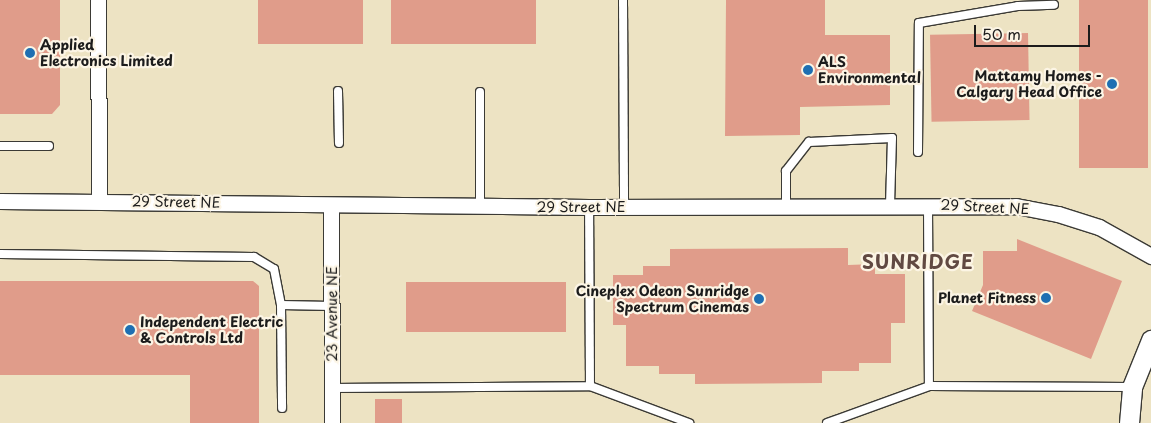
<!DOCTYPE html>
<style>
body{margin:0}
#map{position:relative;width:1151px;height:423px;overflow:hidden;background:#ede3c3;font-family:"Playpen Sans",sans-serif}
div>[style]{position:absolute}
.building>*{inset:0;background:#e09c8a;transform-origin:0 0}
.roads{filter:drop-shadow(1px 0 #3b3a35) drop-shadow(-1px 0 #3b3a35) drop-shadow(0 1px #3b3a35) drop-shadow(0 -1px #3b3a35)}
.service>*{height:8px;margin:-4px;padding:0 4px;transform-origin:4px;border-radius:4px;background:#fff}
.minor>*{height:15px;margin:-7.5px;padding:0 7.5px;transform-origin:7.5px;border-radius:7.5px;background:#fff}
.tertiary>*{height:19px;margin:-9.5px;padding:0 9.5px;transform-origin:9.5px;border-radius:9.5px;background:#fff}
.dots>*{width:14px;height:14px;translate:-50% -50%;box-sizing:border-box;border:2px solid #fcf5e5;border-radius:50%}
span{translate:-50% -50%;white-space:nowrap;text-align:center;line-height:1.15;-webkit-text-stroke:4.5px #fcf5e5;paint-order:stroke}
.poi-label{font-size:14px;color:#1c1c1c;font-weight:700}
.left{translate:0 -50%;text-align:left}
.right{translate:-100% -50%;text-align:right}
.street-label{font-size:14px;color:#1c1c1c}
.district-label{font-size:19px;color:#614942;font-weight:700;letter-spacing:1px}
.scale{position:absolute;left:974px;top:25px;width:116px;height:22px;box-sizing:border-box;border:2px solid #1c1c1c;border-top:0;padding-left:6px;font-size:15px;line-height:18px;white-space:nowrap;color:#1c1c1c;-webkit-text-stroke:4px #fcf5e5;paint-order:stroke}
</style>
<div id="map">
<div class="building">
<i style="clip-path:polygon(0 0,60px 0,60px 105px,52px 114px,0 114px)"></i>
<i style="left:258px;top:0;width:105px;height:44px"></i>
<i style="left:391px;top:0;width:145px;height:44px"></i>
<i style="clip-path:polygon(726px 0,825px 0,825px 35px,890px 35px,890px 105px,800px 107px,800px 135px,725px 136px)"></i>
<i style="left:1079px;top:0;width:69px;height:168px"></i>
<i style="left:1028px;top:33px;width:87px;height:98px;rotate:89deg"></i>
<i style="clip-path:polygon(1017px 239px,1122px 281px,1091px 359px,972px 311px,983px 285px,983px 251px,1017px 251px)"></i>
<i style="clip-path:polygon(848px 248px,848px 265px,875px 264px,875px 274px,905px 274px,905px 323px,891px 323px,891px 363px,859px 363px,859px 371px,822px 371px,822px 383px,695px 384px,695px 374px,659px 374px,659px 366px,626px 366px,626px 325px,613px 325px,613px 275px,643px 275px,643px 266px,670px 266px,670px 249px)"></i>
<i style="clip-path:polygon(0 281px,253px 281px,259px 286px,259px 423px,190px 423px,190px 375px,0 375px)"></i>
<i style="left:406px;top:282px;width:160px;height:50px"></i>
<i style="left:402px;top:399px;width:24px;height:27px;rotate:90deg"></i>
</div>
<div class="roads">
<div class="service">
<i style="left:623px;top:0;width:207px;rotate:89.7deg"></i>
<i style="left:338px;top:91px;width:52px;rotate:88.9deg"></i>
<i style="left:480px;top:92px;width:115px;rotate:90deg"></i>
<i style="left:0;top:146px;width:49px"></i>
<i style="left:918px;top:152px;width:129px;rotate:-89.6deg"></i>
<i style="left:919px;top:23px;width:100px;rotate:-9.7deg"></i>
<i style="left:1018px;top:6px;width:36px;rotate:-2deg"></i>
<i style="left:928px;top:205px;width:181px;rotate:89.7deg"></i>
<i style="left:929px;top:386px;width:202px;rotate:0.3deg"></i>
<i style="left:786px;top:206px;width:35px;rotate:-90deg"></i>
<i style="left:786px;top:171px;width:37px;rotate:-52deg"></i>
<i style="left:809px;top:142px;width:83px;rotate:-2.8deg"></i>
<i style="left:892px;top:138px;width:67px;rotate:91.7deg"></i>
<i style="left:0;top:254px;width:254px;rotate:0.7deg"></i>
<i style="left:254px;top:257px;width:23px;rotate:31deg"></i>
<i style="left:274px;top:269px;width:37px;rotate:79deg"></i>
<i style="left:281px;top:305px;width:51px;rotate:1.1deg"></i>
<i style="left:281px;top:305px;width:103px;rotate:89.4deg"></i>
<i style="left:590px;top:386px;width:106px;rotate:20.5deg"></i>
<i style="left:332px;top:388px;width:258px;rotate:-0.4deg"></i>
<i style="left:590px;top:386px;width:179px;rotate:-90.3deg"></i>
<i style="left:827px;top:423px;width:109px;rotate:-19.9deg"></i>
</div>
<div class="minor">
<i style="left:98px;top:0;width:201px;rotate:89.7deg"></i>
<i style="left:0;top:201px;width:589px;rotate:0.58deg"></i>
<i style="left:589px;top:207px;width:427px;rotate:-0.1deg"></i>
<i style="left:1016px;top:206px;width:43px;rotate:10.8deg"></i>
<i style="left:1058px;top:214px;width:43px;rotate:17.6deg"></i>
<i style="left:1099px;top:227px;width:60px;rotate:29.1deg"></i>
<i style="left:331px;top:205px;width:218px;rotate:89.7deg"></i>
</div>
<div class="tertiary">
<i style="left:1129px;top:423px;width:36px;rotate:-85deg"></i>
<i style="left:1132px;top:387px;width:51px;rotate:-68deg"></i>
</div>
</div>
<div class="dots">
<i style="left:30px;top:53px;background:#1f6fb2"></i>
<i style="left:808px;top:70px;background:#1f6fb2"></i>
<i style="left:1112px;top:84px;background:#1f6fb2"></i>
<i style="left:1046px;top:298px;background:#1f6fb2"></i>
<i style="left:759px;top:299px;background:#1f6fb2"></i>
<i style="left:130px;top:330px;background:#1f6fb2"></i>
</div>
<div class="poi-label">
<span class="left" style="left:40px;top:53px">Applied<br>Electronics Limited</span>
<span class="left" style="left:818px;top:70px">ALS<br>Environmental</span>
<span class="right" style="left:1102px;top:84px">Mattamy Homes -<br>Calgary Head Office</span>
<span class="right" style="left:749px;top:299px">Cineplex Odeon Sunridge<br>Spectrum Cinemas</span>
<span class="right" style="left:1036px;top:298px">Planet Fitness</span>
<span class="left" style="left:140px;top:330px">Independent Electric<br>&amp; Controls Ltd</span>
</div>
<div class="street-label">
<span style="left:176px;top:202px;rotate:1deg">29 Street NE</span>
<span style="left:581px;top:207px">29 Street NE</span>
<span style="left:985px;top:207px;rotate:3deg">29 Street NE</span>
<span style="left:332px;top:314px;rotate:-90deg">23 Avenue NE</span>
</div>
<div class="district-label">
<span style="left:918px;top:262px">SUNRIDGE</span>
</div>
<div class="scale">50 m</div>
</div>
